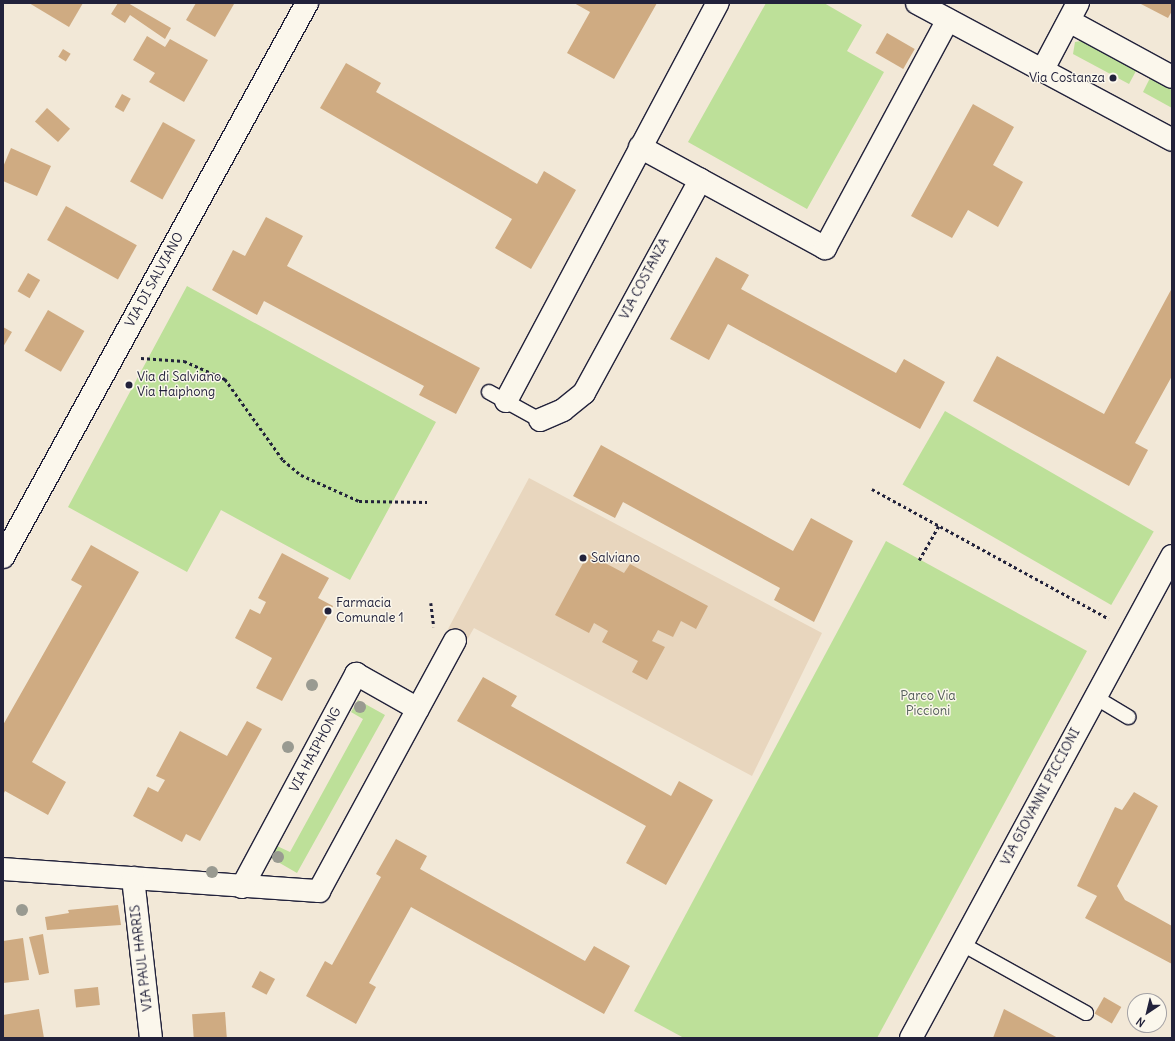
<!DOCTYPE html>
<style>
body{margin:0}
#map{position:relative;width:1175px;height:1041px;overflow:hidden;background:#f2e8d7;font-family:Delius,sans-serif}
div>[style]{position:absolute}
.built>*{inset:0;background:#e8d6be}
.green>*{inset:0;background:#bde099;transform-origin:0 0}
.building>*{inset:0;background:#cfab82;transform-origin:0 0}
.path>*{height:2.5px;margin-top:-1.25px;transform-origin:0;background:repeating-linear-gradient(90deg,#22223b 0 3px,transparent 0 6px)}
.roads{filter:drop-shadow(1px 0 #22223b) drop-shadow(-1px 0 #22223b) drop-shadow(0 1px #22223b) drop-shadow(0 -1px #22223b)}
.lane>*{height:14px;margin:-7px;padding:0 7px;transform-origin:7px;border-radius:7px;background:#fbf7ec}
.street>*{height:22px;margin:-11px;padding:0 11px;transform-origin:11px;border-radius:11px;background:#fbf7ec}
.secondary>*{height:22px;margin:-11px;padding:0 11px;transform-origin:11px;border-radius:11px;background:#fbf7ec}
.trees>*{width:12px;height:12px;margin:-6px;border-radius:50%;background:#999a91}
.dots>*{width:11px;height:11px;translate:-50% -50%;box-sizing:border-box;border:2px solid #fbf7ec;border-radius:50%}
span{translate:-50% -50%;white-space:nowrap;text-align:center;line-height:1.15;-webkit-text-stroke:3px #fbf7ec;paint-order:stroke}
.poi-label{font-size:13px;color:#22223b}
.right{translate:-100% -50%;text-align:right}
.left{translate:0 -50%;text-align:left}
.street-label{font-size:13px;color:#22223b}
.park-label{font-size:13px;color:#505b57}
.frame{position:absolute;inset:0;border:4px solid #22223b;pointer-events:none}
.north{position:absolute;left:1127px;top:993px;width:40px;height:40px;box-sizing:border-box;background:#fbf7ec;border:1px solid #a4a2a5;border-radius:50%;rotate:215deg;font-size:11px;font-weight:700;line-height:16px;text-align:center;color:#22223b}
.north::after{content:'';display:block;margin:auto;width:14px;height:18px;background:#22223b;clip-path:polygon(50% 0,100% 100%,50% 72%,0 100%)}
</style>
<div id="map">
<div class="built">
<i style="clip-path:polygon(529px 478px,822px 633px,752px 776px,474px 628px,467px 640px,448px 629px)"></i>
</div>
<div class="green">
<i style="clip-path:polygon(766px 3px,824px 3px,862px 25px,847px 51px,884px 72px,807px 209px,688px 142px)"></i>
<i style="clip-path:polygon(1081px 41px,1136px 71px,1129px 84px,1073px 54px,1075px 42px)"></i>
<i style="clip-path:polygon(1150px 78px,1172px 90px,1172px 108px,1143px 92px)"></i>
<i style="clip-path:polygon(187px 286px,436px 422px,350px 580px,221px 510px,187px 572px,68px 507px)"></i>
<i style="left:945px;top:411px;width:241px;height:85px;rotate:30deg"></i>
<i style="clip-path:polygon(886px 541px,1087px 651px,877px 1038px,684px 1038px,634px 1011px)"></i>
<i style="clip-path:polygon(358px 700px,385px 715px,297px 873px,271px 858px,277px 846px,290px 852px,363px 719px,351px 712px)"></i>
</div>
<div class="building">
<i style="clip-path:polygon(29px 3px,83px 3px,69px 27px)"></i>
<i style="clip-path:polygon(118px 3px,128px 3px,171px 28px,165px 39px,130px 15px,125px 23px,111px 14px)"></i>
<i style="clip-path:polygon(196px 3px,234px 4px,215px 37px,186px 20px)"></i>
<i style="clip-path:polygon(574px 3px,657px 3px,614px 79px,567px 53px,590px 12px)"></i>
<i style="clip-path:polygon(1139px 3px,1172px 3px,1172px 11px,1168px 18px)"></i>
<i style="left:887px;top:33px;width:32px;height:23px;rotate:30deg"></i>
<i style="clip-path:polygon(147px 36px,165px 47px,170px 39px,208px 60px,184px 102px,149px 82px,155px 73px,133px 60px)"></i>
<i style="left:63px;top:49px;width:9px;height:9px;rotate:32deg"></i>
<i style="clip-path:polygon(346px 63px,381px 83px,376px 92px,537px 184px,544px 171px,576px 190px,531px 269px,495px 248px,512px 219px,320px 108px)"></i>
<i style="left:122px;top:94px;width:10px;height:15px;rotate:29deg"></i>
<i style="clip-path:polygon(973px 104px,1014px 127px,993px 165px,1023px 182px,998px 227px,968px 210px,952px 238px,911px 216px)"></i>
<i style="left:47px;top:108px;width:31px;height:18px;rotate:42deg"></i>
<i style="left:163px;top:122px;width:37px;height:68px;rotate:29deg"></i>
<i style="clip-path:polygon(11px 148px,51px 166px,37px 196px,3px 181px,3px 167px)"></i>
<i style="left:66px;top:206px;width:81px;height:39px;rotate:29deg"></i>
<i style="clip-path:polygon(266px 217px,303px 236px,287px 266px,480px 368px,456px 414px,419px 395px,424px 386px,264px 301px,257px 315px,212px 290px,233px 250px,245px 256px)"></i>
<i style="clip-path:polygon(716px 257px,749px 275px,741px 289px,896px 373px,904px 359px,945px 382px,920px 429px,728px 324px,709px 360px,670px 339px)"></i>
<i style="left:28px;top:273px;width:14px;height:21px;rotate:30deg"></i>
<i style="clip-path:polygon(1172px 288px,1172px 376px,1135px 443px,1148px 450px,1129px 486px,973px 401px,997px 356px,1104px 414px)"></i>
<i style="left:48px;top:310px;width:42px;height:47px;rotate:30deg"></i>
<i style="clip-path:polygon(3px 327px,12px 332px,3px 347px)"></i>
<i style="clip-path:polygon(601px 445px,793px 551px,811px 518px,853px 541px,814px 622px,774px 600px,780px 588px,623px 502px,615px 518px,573px 496px)"></i>
<i style="clip-path:polygon(91px 545px,139px 572px,32px 762px,66px 782px,48px 815px,5px 791px,3px 795px,3px 725px,82px 586px,71px 580px)"></i>
<i style="clip-path:polygon(282px 553px,329px 578px,318px 598px,333px 606px,282px 701px,256px 688px,272px 658px,235px 638px,250px 609px,260px 614px,266px 602px,258px 598px)"></i>
<i style="clip-path:polygon(588px 554px,624px 573px,630px 564px,708px 606px,696px 629px,681px 621px,673px 637px,658px 630px,652px 641px,665px 647px,647px 680px,632px 672px,638px 661px,602px 642px,608px 631px,594px 623px,589px 633px,555px 615px)"></i>
<i style="clip-path:polygon(483px 677px,517px 696px,511px 706px,671px 796px,679px 781px,713px 800px,666px 885px,626px 863px,646px 826px,457px 721px)"></i>
<i style="clip-path:polygon(247px 721px,262px 729px,200px 841px,186px 834px,182px 842px,133px 816px,148px 787px,158px 792px,165px 780px,156px 776px,180px 731px,227px 756px)"></i>
<i style="clip-path:polygon(1134px 792px,1158px 806px,1117px 886px,1125px 900px,1172px 926px,1172px 964px,1085px 918px,1097px 896px,1077px 886px,1115px 807px,1122px 810px)"></i>
<i style="clip-path:polygon(396px 839px,427px 856px,420px 869px,585px 961px,594px 946px,630px 966px,604px 1014px,411px 907px,369px 983px,376px 987px,356px 1024px,306px 996px,325px 961px,332px 965px,381px 877px,376px 874px)"></i>
<i style="clip-path:polygon(118px 905px,121px 925px,47px 930px,45px 917px,69px 913px,68px 910px)"></i>
<i style="clip-path:polygon(43px 934px,49px 973px,39px 975px,29px 937px)"></i>
<i style="clip-path:polygon(23px 938px,29px 980px,3px 983px,3px 941px)"></i>
<i style="left:260px;top:971px;width:17px;height:18px;rotate:28deg"></i>
<i style="left:98px;top:987px;width:18px;height:24px;rotate:84deg"></i>
<i style="left:1104px;top:997px;width:20px;height:19px;rotate:30deg"></i>
<i style="clip-path:polygon(39px 1009px,44px 1038px,3px 1038px,3px 1015px)"></i>
<i style="clip-path:polygon(1004px 1009px,1058px 1038px,993px 1038px)"></i>
<i style="left:225px;top:1012px;width:26px;height:33px;rotate:86deg"></i>
</div>
<div class="path">
<i style="left:141px;top:358px;width:43px;rotate:4deg"></i>
<i style="left:184px;top:361px;width:45px;rotate:23.7deg"></i>
<i style="left:225px;top:379px;width:100px;rotate:54.4deg"></i>
<i style="left:283px;top:460px;width:23px;rotate:40deg"></i>
<i style="left:301px;top:475px;width:64px;rotate:24.1deg"></i>
<i style="left:359px;top:501px;width:68px;rotate:0.8deg"></i>
<i style="left:872px;top:489px;width:270px;rotate:28.7deg"></i>
<i style="left:919px;top:560px;width:39px;rotate:-60deg"></i>
<i style="left:431px;top:603px;width:24px;rotate:83deg"></i>
</div>
<div class="roads">
<div class="lane">
<i style="left:489px;top:392px;width:58px;rotate:28.8deg"></i>
<i style="left:1095px;top:697px;width:39px;rotate:31deg"></i>
<i style="left:962px;top:944px;width:142px;rotate:29.1deg"></i>
</div>
<div class="street">
<i style="left:1069px;top:21px;width:117px;rotate:28.5deg"></i>
<i style="left:1042px;top:71px;width:77px;rotate:-62.1deg"></i>
<i style="left:640px;top:147px;width:211px;rotate:28.6deg"></i>
<i style="left:825px;top:248px;width:259px;rotate:-61.7deg"></i>
<i style="left:506px;top:401px;width:451px;rotate:-62deg"></i>
<i style="left:540px;top:420px;width:25px;rotate:-23deg"></i>
<i style="left:563px;top:410px;width:27px;rotate:-39deg"></i>
<i style="left:584px;top:393px;width:243px;rotate:-61.4deg"></i>
<i style="left:3px;top:869px;width:317px;rotate:4deg"></i>
<i style="left:319px;top:891px;width:285px;rotate:-61.5deg"></i>
<i style="left:133px;top:878px;width:161px;rotate:83.6deg"></i>
<i style="left:242px;top:887px;width:242px;rotate:-61.8deg"></i>
<i style="left:356px;top:674px;width:71px;rotate:29.4deg"></i>
<i style="left:911px;top:1038px;width:548px;rotate:-61.56deg"></i>
</div>
<div class="secondary">
<i style="left:917px;top:3px;width:289px;rotate:28.2deg"></i>
<i style="left:3px;top:557px;width:632px;rotate:-61.24deg"></i>
</div>
</div>
<div class="trees">
<i style="left:312px;top:685px"></i>
<i style="left:360px;top:707px"></i>
<i style="left:288px;top:747px"></i>
<i style="left:278px;top:857px"></i>
<i style="left:212px;top:872px"></i>
<i style="left:22px;top:910px"></i>
</div>
<div class="dots">
<i style="left:1113px;top:78px;background:#22223b"></i>
<i style="left:129px;top:385px;background:#22223b"></i>
<i style="left:583px;top:558px;background:#22223b"></i>
<i style="left:328px;top:611px;background:#22223b"></i>
</div>
<div class="poi-label">
<span class="right" style="left:1105px;top:78px">Via Costanza</span>
<span class="left" style="left:137px;top:385px">Via di Salviano<br>Via Haiphong</span>
<span class="left" style="left:591px;top:558px">Salviano</span>
<span class="left" style="left:336px;top:611px">Farmacia<br>Comunale 1</span>
</div>
<div class="street-label">
<span style="left:645px;top:279px;rotate:-62deg">VIA COSTANZA</span>
<span style="left:155px;top:280px;rotate:-61deg">VIA DI SALVIANO</span>
<span style="left:316px;top:750px;rotate:-62deg">VIA HAIPHONG</span>
<span style="left:1041px;top:797px;rotate:-62deg">VIA GIOVANNI PICCIONI</span>
<span style="left:142px;top:958px;rotate:-97deg">VIA PAUL HARRIS</span>
</div>
<div class="park-label">
<span style="left:928px;top:704px">Parco Via<br>Piccioni</span>
</div>
<div class="frame"></div>
<div class="north">N</div>
</div>
